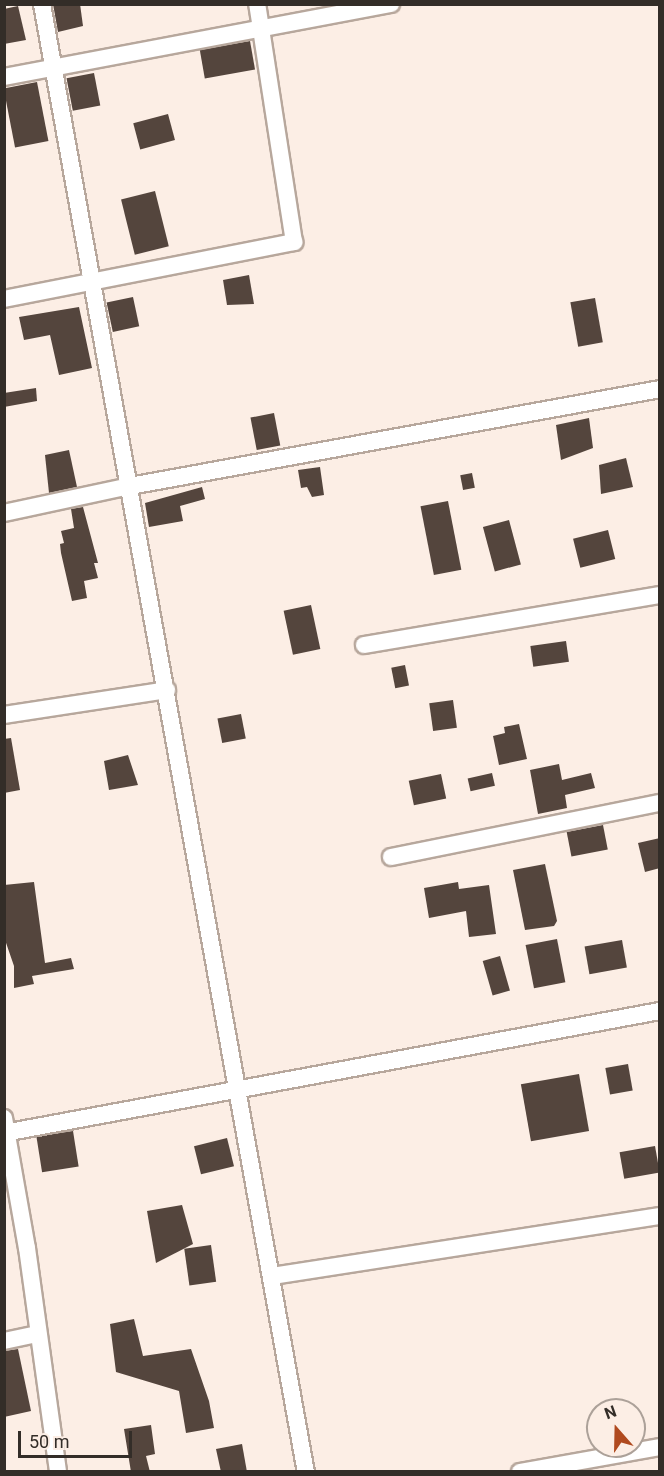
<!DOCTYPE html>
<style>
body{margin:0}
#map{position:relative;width:664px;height:1476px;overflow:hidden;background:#fceee5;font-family:Roboto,sans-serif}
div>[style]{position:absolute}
.building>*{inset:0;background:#54453d;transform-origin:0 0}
.roads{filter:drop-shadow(2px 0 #b7a79c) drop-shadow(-2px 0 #b7a79c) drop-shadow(0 2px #b7a79c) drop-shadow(0 -2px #b7a79c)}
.minor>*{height:16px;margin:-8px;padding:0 8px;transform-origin:8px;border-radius:8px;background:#fff}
span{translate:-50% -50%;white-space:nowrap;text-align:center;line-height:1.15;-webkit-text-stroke:6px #fceee5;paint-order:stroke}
.frame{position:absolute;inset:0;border:6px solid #332d28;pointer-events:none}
.north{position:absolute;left:586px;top:1398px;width:60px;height:60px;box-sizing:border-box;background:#fceee5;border:2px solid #aca199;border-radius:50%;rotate:340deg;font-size:16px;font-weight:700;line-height:24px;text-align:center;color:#332d28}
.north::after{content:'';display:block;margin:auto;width:21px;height:27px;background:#b04a1f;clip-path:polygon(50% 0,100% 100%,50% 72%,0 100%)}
.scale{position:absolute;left:18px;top:1431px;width:114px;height:27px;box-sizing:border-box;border:3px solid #332d28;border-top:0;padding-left:8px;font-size:18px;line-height:21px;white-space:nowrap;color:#332d28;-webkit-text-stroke:4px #fceee5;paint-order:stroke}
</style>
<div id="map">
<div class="building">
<i style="clip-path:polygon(53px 4px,80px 4px,83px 26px,58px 32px)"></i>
<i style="clip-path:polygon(18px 6px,26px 40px,4px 44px,4px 9px)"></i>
<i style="left:250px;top:41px;width:29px;height:51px;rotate:80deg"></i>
<i style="left:94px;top:73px;width:33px;height:28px;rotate:79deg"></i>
<i style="left:37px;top:82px;width:60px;height:34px;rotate:79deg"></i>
<i style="left:168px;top:114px;width:27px;height:36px;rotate:75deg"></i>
<i style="left:155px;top:191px;width:57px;height:35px;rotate:76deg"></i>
<i style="clip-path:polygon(249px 275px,254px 304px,227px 305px,223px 280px)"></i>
<i style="left:133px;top:297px;width:30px;height:27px;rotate:78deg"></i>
<i style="left:595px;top:298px;width:45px;height:25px;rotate:80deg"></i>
<i style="clip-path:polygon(79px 307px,92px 368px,59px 375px,50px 335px,24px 340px,19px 317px)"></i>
<i style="clip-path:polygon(36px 388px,37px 401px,4px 407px,4px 393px)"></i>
<i style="left:274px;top:413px;width:33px;height:24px;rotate:79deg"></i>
<i style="clip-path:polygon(589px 418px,593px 448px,561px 460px,556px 425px)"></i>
<i style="clip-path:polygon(69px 450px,77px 487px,49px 493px,45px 455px)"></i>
<i style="clip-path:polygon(626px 458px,633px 487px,601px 494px,599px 465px)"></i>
<i style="clip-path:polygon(320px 467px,324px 495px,312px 497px,307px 487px,301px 488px,298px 470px)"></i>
<i style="left:472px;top:473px;width:15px;height:12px;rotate:79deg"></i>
<i style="clip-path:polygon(202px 487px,205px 499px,180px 506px,183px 521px,149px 527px,145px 503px)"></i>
<i style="left:448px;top:501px;width:70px;height:28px;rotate:79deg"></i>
<i style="clip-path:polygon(83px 507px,98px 563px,94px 563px,98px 578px,84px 581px,87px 598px,72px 601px,61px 553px,60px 544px,64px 543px,61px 531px,74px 528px,71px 509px)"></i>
<i style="left:509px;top:520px;width:46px;height:27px;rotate:75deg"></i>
<i style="left:608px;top:530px;width:30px;height:36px;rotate:76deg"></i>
<i style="left:311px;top:605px;width:45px;height:28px;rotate:78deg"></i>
<i style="left:566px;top:641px;width:21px;height:36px;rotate:82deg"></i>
<i style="left:405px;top:665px;width:21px;height:14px;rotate:79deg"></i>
<i style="left:453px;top:700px;width:28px;height:24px;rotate:82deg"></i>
<i style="left:241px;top:714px;width:25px;height:24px;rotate:79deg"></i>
<i style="clip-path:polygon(519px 724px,527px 759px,499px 765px,493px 736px,505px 733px,504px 727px)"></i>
<i style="clip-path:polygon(11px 738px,20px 790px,4px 793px,4px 739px)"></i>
<i style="clip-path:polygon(128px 755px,138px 785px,109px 790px,104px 761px)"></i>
<i style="clip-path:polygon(559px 764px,562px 780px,591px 773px,595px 788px,565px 795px,567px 808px,538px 814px,530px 770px)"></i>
<i style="left:492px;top:773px;width:13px;height:25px;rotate:77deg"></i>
<i style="left:441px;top:774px;width:25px;height:33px;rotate:78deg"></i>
<i style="left:603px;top:825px;width:25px;height:37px;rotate:79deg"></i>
<i style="clip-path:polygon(660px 838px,660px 868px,645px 872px,638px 843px)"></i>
<i style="clip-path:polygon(545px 864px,557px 921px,554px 926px,525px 930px,513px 870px)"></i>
<i style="clip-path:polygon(34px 882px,45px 963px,71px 958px,74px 969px,32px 976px,34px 984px,14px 988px,14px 966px,4px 937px,4px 885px)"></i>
<i style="clip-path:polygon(458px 882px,459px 889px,489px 885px,496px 934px,469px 937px,466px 911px,429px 918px,424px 888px)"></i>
<i style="left:557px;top:939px;width:44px;height:32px;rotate:79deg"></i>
<i style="left:622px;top:940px;width:28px;height:38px;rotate:80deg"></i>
<i style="left:500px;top:956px;width:36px;height:18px;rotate:74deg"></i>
<i style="left:628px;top:1064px;width:27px;height:23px;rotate:80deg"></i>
<i style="left:579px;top:1074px;width:58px;height:59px;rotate:80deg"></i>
<i style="left:73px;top:1131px;width:36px;height:37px;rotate:81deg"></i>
<i style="left:227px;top:1138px;width:29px;height:34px;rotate:76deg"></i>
<i style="left:655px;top:1146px;width:27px;height:36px;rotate:80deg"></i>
<i style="clip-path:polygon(182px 1205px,193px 1244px,156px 1263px,147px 1211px)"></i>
<i style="left:211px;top:1245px;width:37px;height:27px;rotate:82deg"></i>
<i style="clip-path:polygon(134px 1319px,143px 1356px,191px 1349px,209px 1401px,214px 1428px,186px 1433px,179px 1391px,116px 1372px,110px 1324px)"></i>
<i style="clip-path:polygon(18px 1349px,31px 1411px,4px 1417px,4px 1351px)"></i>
<i style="clip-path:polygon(151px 1425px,155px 1454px,146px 1456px,150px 1472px,131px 1472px,124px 1429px)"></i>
<i style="clip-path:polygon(242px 1444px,247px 1472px,221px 1472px,216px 1449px)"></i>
</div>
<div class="roads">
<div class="minor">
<i style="left:42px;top:4px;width:1492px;rotate:79.81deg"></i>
<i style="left:4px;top:77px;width:394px;rotate:-10.7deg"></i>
<i style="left:4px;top:299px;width:296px;rotate:-11.1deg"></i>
<i style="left:294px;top:242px;width:241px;rotate:-98.8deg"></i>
<i style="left:4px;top:513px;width:129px;rotate:-12.1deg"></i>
<i style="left:130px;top:486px;width:539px;rotate:-10.37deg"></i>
<i style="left:364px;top:645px;width:300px;rotate:-9.6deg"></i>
<i style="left:4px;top:715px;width:165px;rotate:-8.7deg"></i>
<i style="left:391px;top:857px;width:274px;rotate:-11.4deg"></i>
<i style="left:4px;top:1118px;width:132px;rotate:80deg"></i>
<i style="left:27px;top:1248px;width:226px;rotate:82.1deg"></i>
<i style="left:4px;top:1133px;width:667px;rotate:-10.54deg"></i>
<i style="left:272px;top:1276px;width:393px;rotate:-8.8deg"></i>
<i style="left:4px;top:1341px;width:35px;rotate:-12deg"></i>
<i style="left:520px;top:1472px;width:142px;rotate:-10.1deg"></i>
</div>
</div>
<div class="frame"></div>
<div class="north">N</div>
<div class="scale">50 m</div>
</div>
